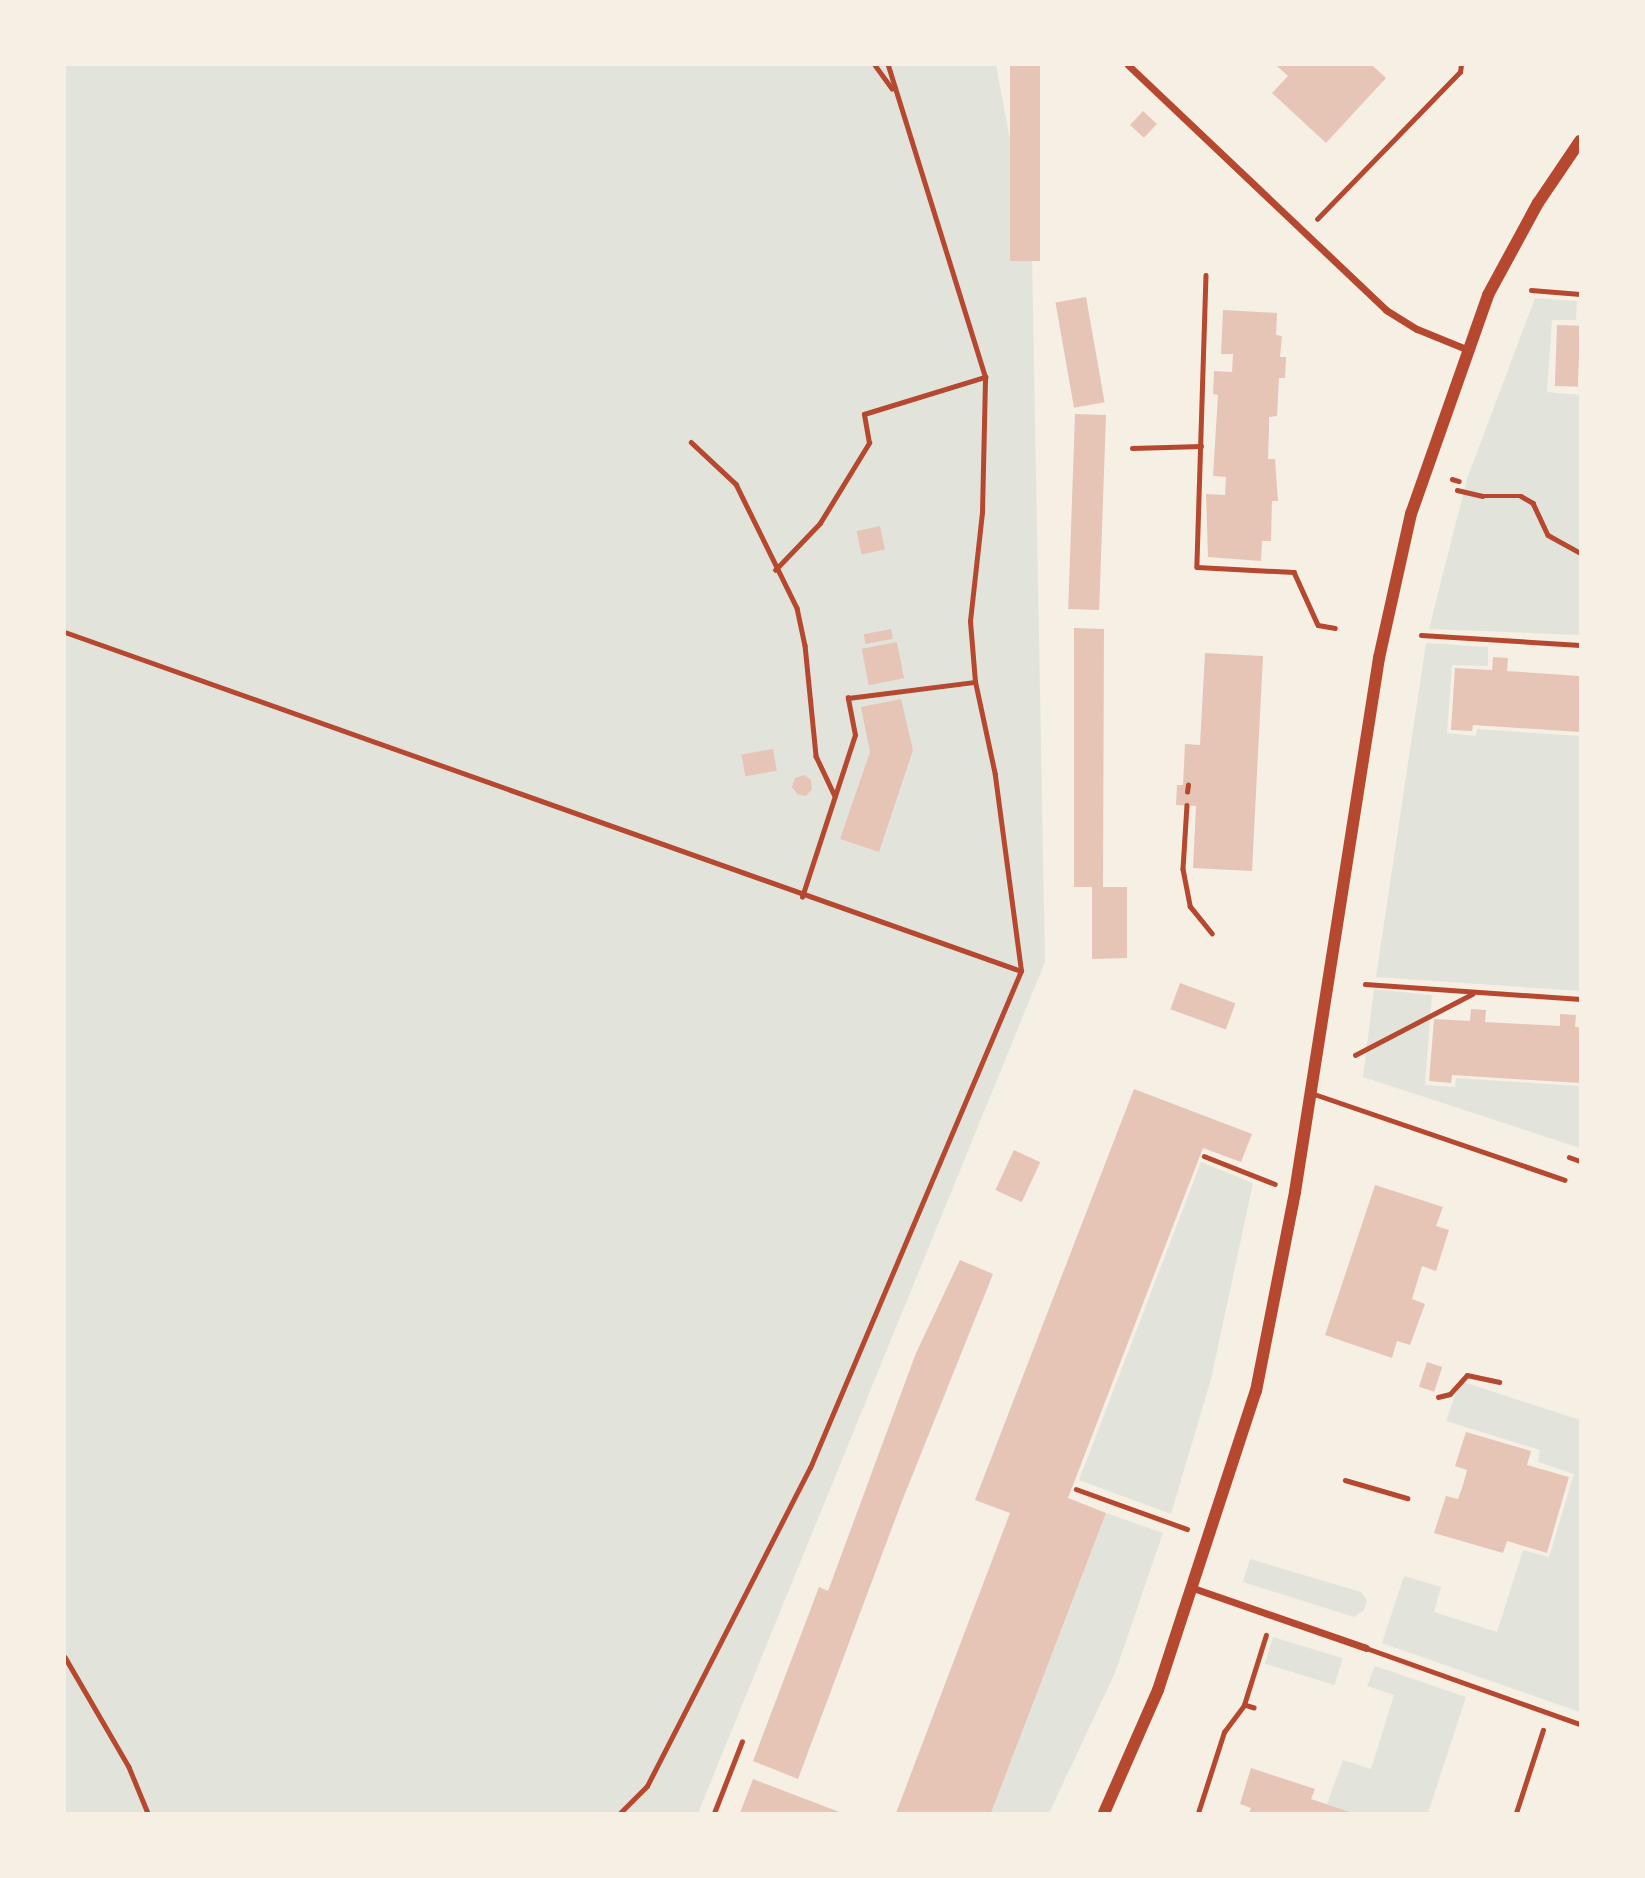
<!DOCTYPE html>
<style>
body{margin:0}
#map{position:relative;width:1645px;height:1878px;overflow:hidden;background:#f6efe4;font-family:"Public Sans",sans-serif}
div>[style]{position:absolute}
.green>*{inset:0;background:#e2e4dc;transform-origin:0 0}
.building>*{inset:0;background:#e6c5b7;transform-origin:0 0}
.path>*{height:4.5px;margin:-2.25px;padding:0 2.25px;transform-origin:2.25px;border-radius:2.25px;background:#b5482f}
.service>*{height:5px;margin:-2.5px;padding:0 2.5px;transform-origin:2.5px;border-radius:2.5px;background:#b5482f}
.minor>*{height:7px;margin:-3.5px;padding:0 3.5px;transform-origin:3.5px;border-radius:3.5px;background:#b5482f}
.tertiary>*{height:12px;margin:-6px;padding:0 6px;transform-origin:6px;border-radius:6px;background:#b5482f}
span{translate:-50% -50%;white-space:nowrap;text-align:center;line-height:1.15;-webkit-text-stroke:7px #f6efe4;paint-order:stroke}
.frame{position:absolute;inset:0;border:66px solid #f6efe4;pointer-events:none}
</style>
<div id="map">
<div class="green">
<i style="clip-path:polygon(65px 65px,996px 65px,1032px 256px,1045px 962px,698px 1813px,65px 1813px)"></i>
<i style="clip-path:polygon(1535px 298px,1577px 301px,1576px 320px,1552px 320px,1547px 392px,1580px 395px,1580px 635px,1429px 629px,1467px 479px)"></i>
<i style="clip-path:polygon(1426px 643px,1488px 647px,1488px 666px,1452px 665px,1447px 733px,1476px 736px,1477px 729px,1580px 736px,1580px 991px,1376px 977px)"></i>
<i style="clip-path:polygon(1374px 989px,1432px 995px,1425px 1085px,1455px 1087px,1456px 1078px,1580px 1086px,1580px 1148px,1363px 1077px)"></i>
<i style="clip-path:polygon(1201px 1162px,1253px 1183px,1211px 1379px,1171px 1514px,1079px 1480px)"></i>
<i style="clip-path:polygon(1460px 1381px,1580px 1420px,1580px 1712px,1382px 1643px,1404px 1576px,1441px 1587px,1434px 1612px,1497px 1632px,1523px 1550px,1549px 1557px,1574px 1474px,1538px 1462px,1540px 1450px,1446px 1421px)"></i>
<i style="clip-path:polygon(1106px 1513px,1163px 1533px,1115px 1673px,1049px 1813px,991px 1813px)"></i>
<i style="clip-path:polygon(1250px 1559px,1361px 1592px,1367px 1600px,1364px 1610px,1354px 1617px,1243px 1582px)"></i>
<i style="left:1273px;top:1637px;width:73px;height:28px;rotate:17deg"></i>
<i style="clip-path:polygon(1375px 1666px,1466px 1697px,1428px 1813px,1352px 1813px,1327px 1804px,1343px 1760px,1371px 1769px,1394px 1695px,1367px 1686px)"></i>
</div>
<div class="building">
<i style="left:1010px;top:65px;width:30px;height:196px"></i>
<i style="clip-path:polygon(1276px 65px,1372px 65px,1386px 78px,1326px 143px,1272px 93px,1288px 76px)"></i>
<i style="left:1143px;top:111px;width:19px;height:19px;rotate:43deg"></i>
<i style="left:1086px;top:297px;width:107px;height:31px;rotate:80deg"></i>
<i style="clip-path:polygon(1223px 310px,1277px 313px,1276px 335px,1282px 336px,1280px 357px,1286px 357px,1285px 378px,1279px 378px,1277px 416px,1269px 417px,1269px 428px,1268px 459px,1275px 459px,1278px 501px,1272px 501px,1271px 541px,1262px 541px,1261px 561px,1208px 557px,1206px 494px,1225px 495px,1226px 477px,1213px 476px,1218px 395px,1213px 394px,1214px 371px,1232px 372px,1233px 354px,1221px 354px)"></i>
<i style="left:1557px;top:325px;width:23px;height:61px;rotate:2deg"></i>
<i style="left:1075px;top:414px;width:31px;height:195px;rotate:2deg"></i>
<i style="left:880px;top:526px;width:24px;height:24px;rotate:78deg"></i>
<i style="clip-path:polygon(1074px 628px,1104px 629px,1103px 887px,1127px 887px,1127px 958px,1092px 959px,1092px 887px,1074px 887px)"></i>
<i style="left:891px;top:629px;width:10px;height:28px;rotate:79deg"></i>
<i style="left:897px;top:642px;width:37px;height:36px;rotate:79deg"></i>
<i style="clip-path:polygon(1205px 653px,1263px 656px,1252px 871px,1193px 868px,1196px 806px,1176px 805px,1177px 785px,1183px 785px,1185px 744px,1200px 745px)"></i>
<i style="clip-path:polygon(1493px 657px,1508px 658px,1507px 671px,1580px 676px,1580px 732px,1473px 725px,1472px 731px,1451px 730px,1455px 668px,1492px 670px)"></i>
<i style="clip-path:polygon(901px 699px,913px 750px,879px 852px,840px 839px,870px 752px,861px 707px)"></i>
<i style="left:773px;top:749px;width:22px;height:32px;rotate:80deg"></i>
<i style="clip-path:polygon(804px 775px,811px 780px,812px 789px,806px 796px,797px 794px,792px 787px,795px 778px)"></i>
<i style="left:1180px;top:983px;width:59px;height:28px;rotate:20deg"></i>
<i style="clip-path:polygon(1471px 1009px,1486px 1010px,1485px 1022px,1560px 1026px,1560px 1014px,1576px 1015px,1575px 1027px,1580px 1027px,1580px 1083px,1452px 1075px,1451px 1083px,1429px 1081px,1434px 1019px,1470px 1021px)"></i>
<i style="clip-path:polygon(1134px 1089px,1252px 1134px,1241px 1162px,1203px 1148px,1068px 1498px,1106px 1513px,991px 1813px,896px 1813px,1010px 1513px,975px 1500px)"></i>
<i style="left:1014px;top:1150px;width:29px;height:44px;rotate:25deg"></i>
<i style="clip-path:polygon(1375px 1185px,1443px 1207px,1436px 1226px,1449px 1230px,1436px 1271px,1422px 1266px,1412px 1299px,1425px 1304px,1410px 1345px,1397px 1341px,1392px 1358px,1325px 1335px)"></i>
<i style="clip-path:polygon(960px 1260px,993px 1274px,902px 1501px,798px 1779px,753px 1761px,819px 1587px,828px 1591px,916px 1353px)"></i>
<i style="left:1427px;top:1362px;width:16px;height:26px;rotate:18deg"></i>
<i style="clip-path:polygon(1466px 1432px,1531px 1451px,1527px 1465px,1569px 1477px,1547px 1553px,1507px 1541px,1503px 1553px,1434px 1533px,1446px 1496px,1458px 1499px,1463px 1485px,1467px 1470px,1455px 1466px)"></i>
<i style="clip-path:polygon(1251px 1768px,1315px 1789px,1311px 1799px,1353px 1813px,1249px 1813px,1251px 1808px,1240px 1804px)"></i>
<i style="clip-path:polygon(753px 1779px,842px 1813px,740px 1813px)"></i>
</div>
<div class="path">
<i style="left:875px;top:65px;width:29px;rotate:54deg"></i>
<i style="left:1317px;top:219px;width:205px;rotate:-45.8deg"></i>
<i style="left:1460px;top:72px;width:7px;rotate:-82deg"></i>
<i style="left:1206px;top:275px;width:292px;rotate:91.8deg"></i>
<i style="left:1197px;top:567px;width:97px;rotate:3deg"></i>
<i style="left:1294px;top:572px;width:58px;rotate:65.6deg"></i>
<i style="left:1318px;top:625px;width:17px;rotate:10deg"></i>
<i style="left:1531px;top:290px;width:49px;rotate:4.7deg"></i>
<i style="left:691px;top:442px;width:62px;rotate:43deg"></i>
<i style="left:736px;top:484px;width:138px;rotate:63.8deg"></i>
<i style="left:797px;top:608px;width:38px;rotate:78deg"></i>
<i style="left:805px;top:645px;width:112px;rotate:84.3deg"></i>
<i style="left:816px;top:756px;width:44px;rotate:64.6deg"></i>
<i style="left:1132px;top:448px;width:69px;rotate:-1.7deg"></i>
<i style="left:1452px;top:479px;width:7px;rotate:16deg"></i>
<i style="left:1457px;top:490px;width:26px;rotate:13deg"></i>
<i style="left:1482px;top:496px;width:39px"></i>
<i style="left:1521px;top:496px;width:14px;rotate:30deg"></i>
<i style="left:1533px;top:503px;width:35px;rotate:65deg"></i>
<i style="left:1548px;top:535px;width:37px;rotate:29deg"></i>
<i style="left:775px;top:570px;width:65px;rotate:-46.2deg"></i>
<i style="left:820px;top:523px;width:94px;rotate:-58.5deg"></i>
<i style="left:869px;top:443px;width:29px;rotate:-100deg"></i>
<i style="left:864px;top:414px;width:127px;rotate:-17deg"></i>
<i style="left:65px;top:632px;width:1014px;rotate:19.52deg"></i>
<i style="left:1421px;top:635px;width:159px;rotate:3.6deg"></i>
<i style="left:1187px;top:792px;width:7px;rotate:-82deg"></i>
<i style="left:1187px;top:805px;width:64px;rotate:93.6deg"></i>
<i style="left:1183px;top:869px;width:38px;rotate:79deg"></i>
<i style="left:1190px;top:906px;width:35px;rotate:51deg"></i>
<i style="left:802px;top:897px;width:170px;rotate:-71.9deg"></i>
<i style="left:855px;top:735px;width:38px;rotate:-101deg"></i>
<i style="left:848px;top:698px;width:128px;rotate:-7.2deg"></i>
<i style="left:1365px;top:984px;width:216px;rotate:4deg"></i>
<i style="left:1355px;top:1055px;width:132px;rotate:-27.5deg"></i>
<i style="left:1204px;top:1156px;width:76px;rotate:21.5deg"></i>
<i style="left:1569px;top:1157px;width:12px;rotate:20deg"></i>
<i style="left:1438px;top:1397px;width:12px;rotate:-14deg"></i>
<i style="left:1450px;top:1394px;width:25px;rotate:-48deg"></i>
<i style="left:1467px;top:1375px;width:33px;rotate:12deg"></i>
<i style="left:1345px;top:1480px;width:65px;rotate:16.2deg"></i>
<i style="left:1076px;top:1489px;width:118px;rotate:19.8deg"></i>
<i style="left:65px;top:1657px;width:127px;rotate:59.8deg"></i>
<i style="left:129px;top:1767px;width:50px;rotate:67.6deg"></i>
<i style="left:1254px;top:1708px;width:10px;rotate:-163deg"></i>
<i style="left:1244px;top:1705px;width:73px;rotate:-72.6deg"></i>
<i style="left:620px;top:1813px;width:38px;rotate:-45deg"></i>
<i style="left:647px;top:1786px;width:357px;rotate:-62.9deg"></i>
<i style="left:810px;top:1468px;width:540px;rotate:-67deg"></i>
<i style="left:1021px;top:971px;width:198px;rotate:-97.6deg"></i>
<i style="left:995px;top:775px;width:95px;rotate:-102.1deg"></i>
<i style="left:975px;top:682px;width:61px;rotate:-94.7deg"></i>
<i style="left:970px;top:621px;width:110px;rotate:-83.7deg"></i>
<i style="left:982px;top:512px;width:135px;rotate:-88.7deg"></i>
<i style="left:985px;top:377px;width:327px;rotate:-107.3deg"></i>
<i style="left:1198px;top:1813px;width:85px;rotate:-72.2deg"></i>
<i style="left:1224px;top:1732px;width:34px;rotate:-53deg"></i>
<i style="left:1516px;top:1813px;width:87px;rotate:-72deg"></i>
</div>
<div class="service">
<i style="left:1311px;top:1093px;width:268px;rotate:18.9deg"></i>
<i style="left:1366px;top:1648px;width:227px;rotate:19.6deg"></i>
<i style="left:714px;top:1813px;width:77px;rotate:-68.7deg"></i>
</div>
<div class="minor">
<i style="left:1128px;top:65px;width:356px;rotate:43.5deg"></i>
<i style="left:1386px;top:310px;width:36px;rotate:32deg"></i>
<i style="left:1417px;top:329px;width:53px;rotate:22.2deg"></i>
<i style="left:1193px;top:1588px;width:183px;rotate:19.1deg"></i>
</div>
<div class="tertiary">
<i style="left:1104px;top:1813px;width:134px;rotate:-66.3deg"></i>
<i style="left:1158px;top:1690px;width:315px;rotate:-71.9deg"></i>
<i style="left:1256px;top:1391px;width:203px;rotate:-78.9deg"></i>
<i style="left:1295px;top:1192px;width:541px;rotate:-81.06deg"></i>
<i style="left:1379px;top:658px;width:148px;rotate:-77.5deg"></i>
<i style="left:1411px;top:514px;width:232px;rotate:-70.6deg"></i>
<i style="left:1488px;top:295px;width:105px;rotate:-61.5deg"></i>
<i style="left:1538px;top:203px;width:75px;rotate:-55.9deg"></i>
</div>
<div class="frame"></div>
</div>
